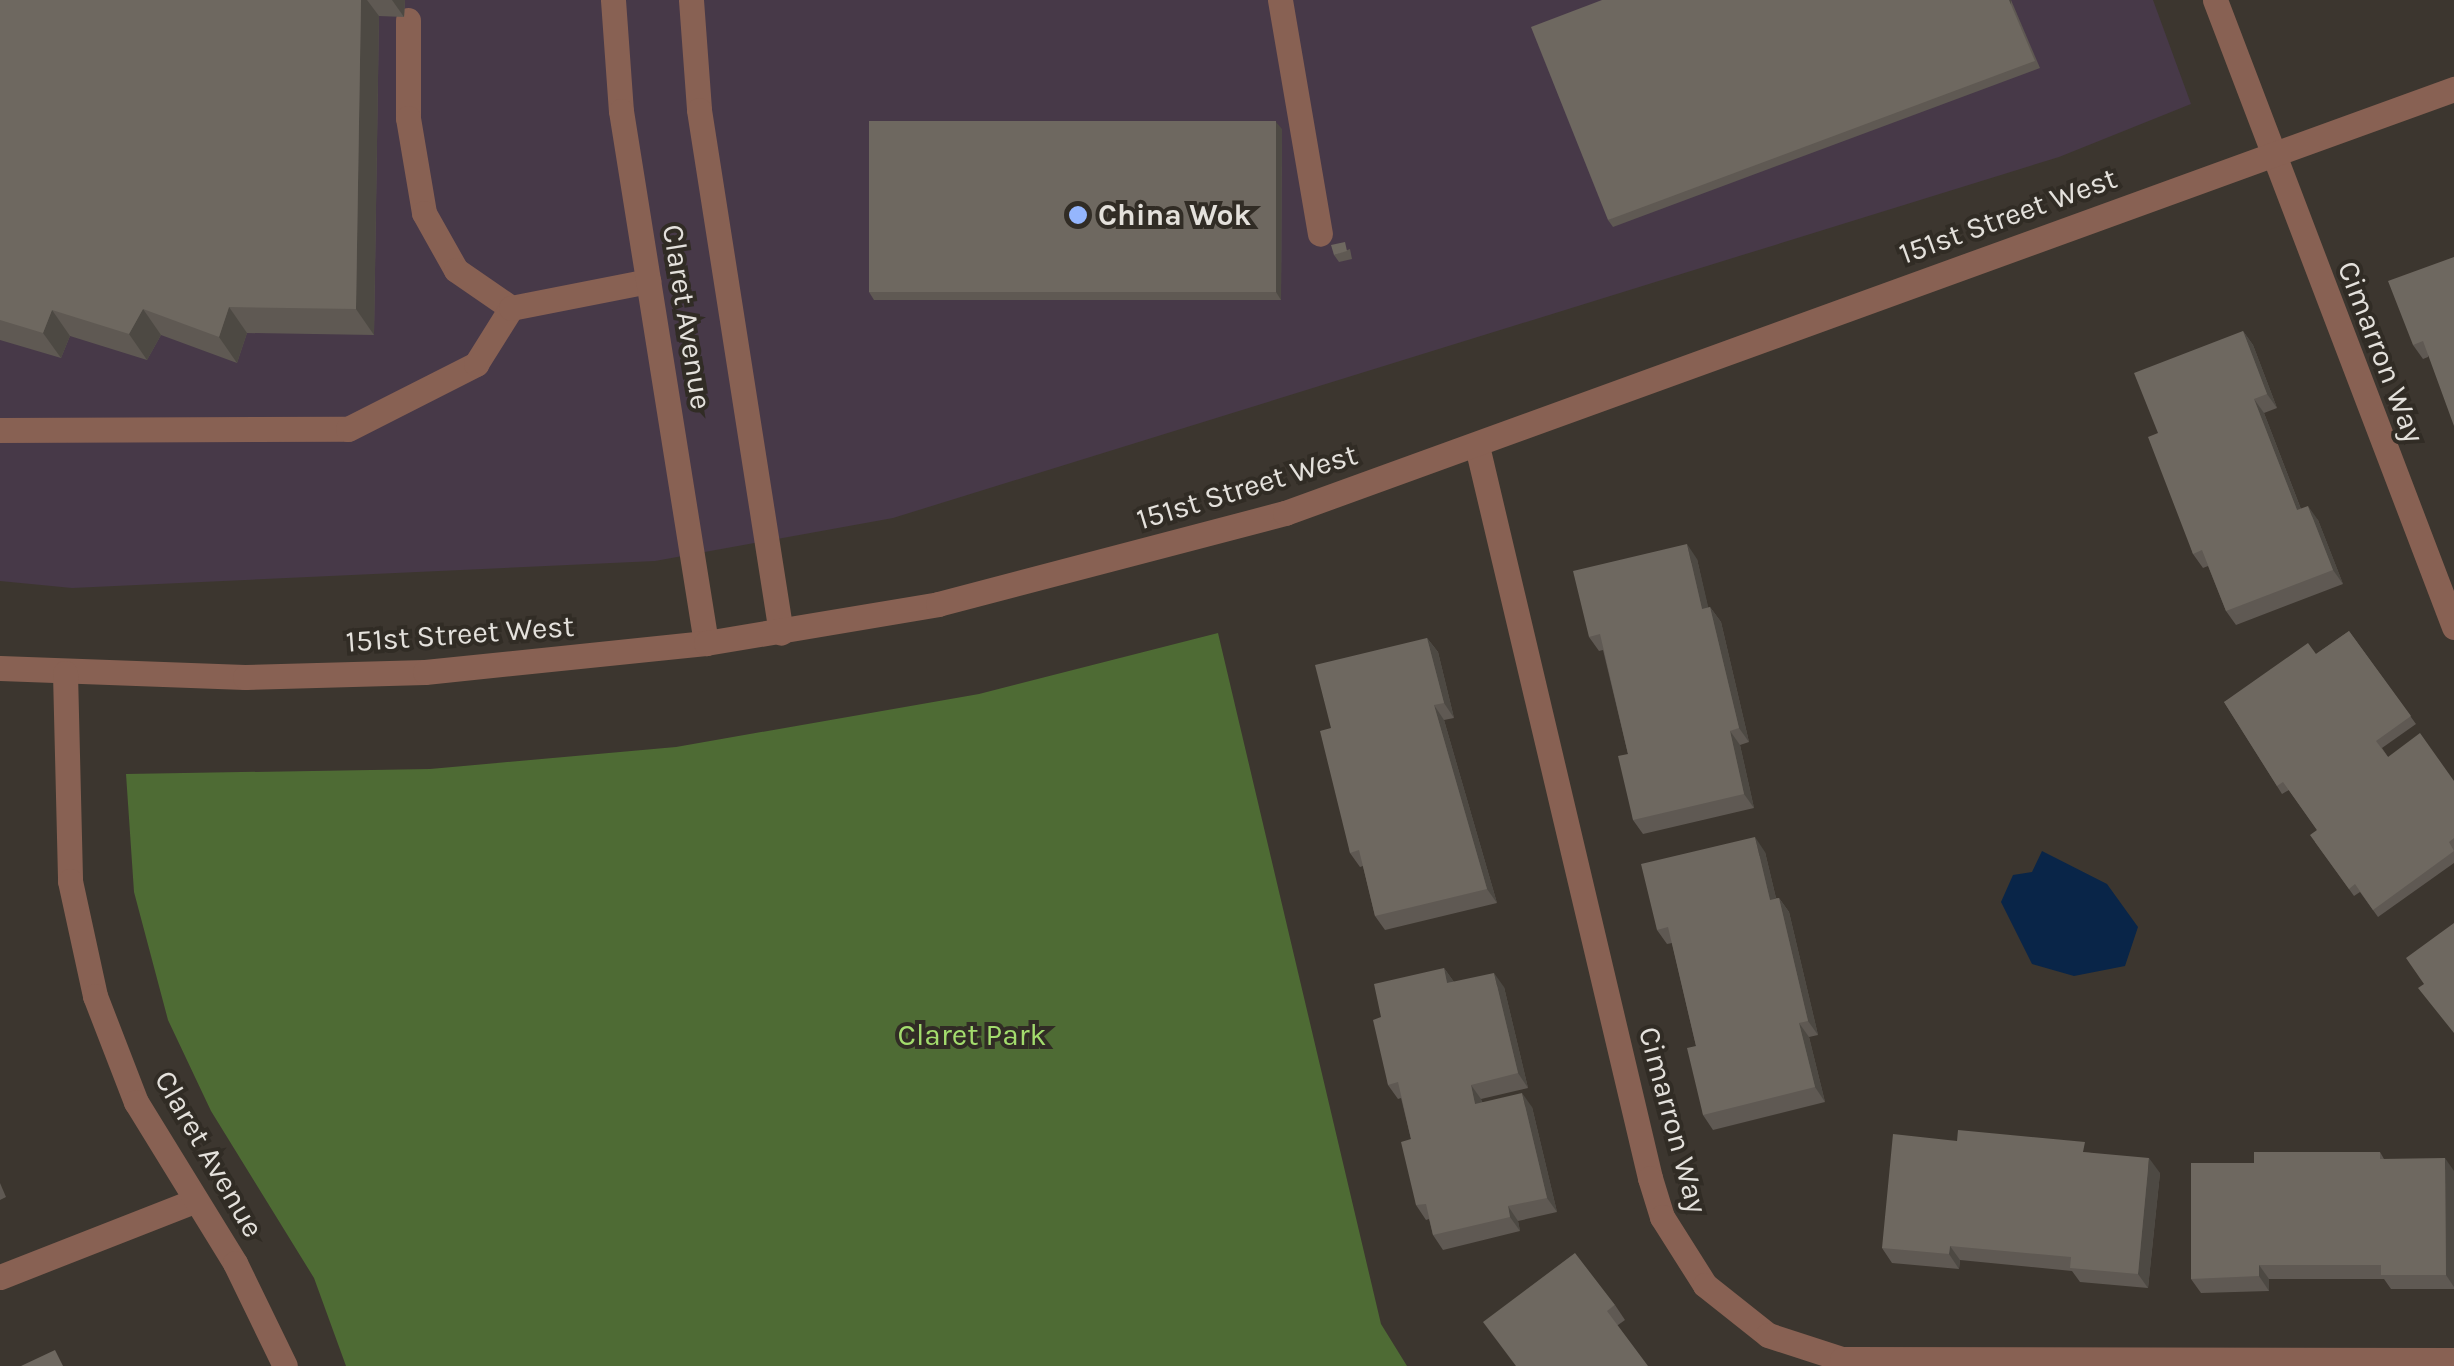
<!DOCTYPE html>
<style>
body{margin:0}
#map{position:relative;width:2454px;height:1366px;overflow:hidden;background:#3c362f;font-family:Karla,sans-serif}
div>[style]{position:absolute}
.commercial>*{inset:0;background:#473948}
.green>*{inset:0;background:#4e6b34}
.water>*{inset:0;background:#092548}
.lane>*{height:25px;margin:-12.5px;padding:0 12.5px;transform-origin:12.5px;border-radius:12.5px;background:#886153}
.street>*{height:25px;margin:-12.5px;padding:0 12.5px;transform-origin:12.5px;border-radius:12.5px;background:#886153}
.wall>*{inset:0;background:#5f5953}
.shaded-wall>*{inset:0;background:#4d4943;transform-origin:0 0}
.building>*{inset:0;background:#6e6860;transform-origin:0 0}
.dots>*{width:28px;height:28px;translate:-50% -50%;box-sizing:border-box;border:5px solid #312c25;border-radius:50%}
span{translate:-50% -50%;white-space:nowrap;text-align:center;line-height:1.15;-webkit-text-stroke:8px #312c25;paint-order:stroke}
.poi-label{font-size:30px;color:#e4e1dc;font-weight:700}
.left{translate:0 -50%;text-align:left}
.street-label{font-size:30px;color:#e4e1dc}
.park-label{font-size:30px;color:#a3dc6d}
</style>
<div id="map">
<div class="commercial">
<i style="clip-path:polygon(0 0,2153px 0,2191px 104px,2059px 157px,893px 518px,655px 561px,72px 588px,0 581px)"></i>
</div>
<div class="green">
<i style="clip-path:polygon(1218px 633px,1381px 1324px,1407px 1366px,346px 1366px,314px 1278px,211px 1111px,168px 1020px,134px 892px,126px 774px,430px 769px,676px 747px,979px 694px)"></i>
</div>
<div class="water">
<i style="clip-path:polygon(2042px 851px,2107px 884px,2138px 927px,2125px 966px,2074px 976px,2032px 964px,2001px 902px,2013px 875px,2032px 872px)"></i>
</div>
<div class="lane">
<i style="left:1280px;top:0;width:237px;rotate:80.3deg"></i>
<i style="left:408px;top:20px;width:98px;rotate:90deg"></i>
<i style="left:408px;top:118px;width:96px;rotate:80.4deg"></i>
<i style="left:424px;top:213px;width:65px;rotate:60.7deg"></i>
<i style="left:456px;top:270px;width:67px;rotate:34.6deg"></i>
<i style="left:0;top:430px;width:348px;rotate:-0.2deg"></i>
<i style="left:348px;top:429px;width:144px;rotate:-26.9deg"></i>
<i style="left:476px;top:364px;width:66px;rotate:-58deg"></i>
<i style="left:511px;top:308px;width:140px;rotate:-11.1deg"></i>
<i style="left:0;top:1277px;width:208px;rotate:-21.4deg"></i>
</div>
<div class="street">
<i style="left:613px;top:0;width:111px;rotate:85.9deg"></i>
<i style="left:621px;top:111px;width:539px;rotate:80.92deg"></i>
<i style="left:691px;top:0;width:110px;rotate:85.8deg"></i>
<i style="left:699px;top:110px;width:529px;rotate:81.09deg"></i>
<i style="left:2215px;top:0;width:671px;rotate:69.13deg"></i>
<i style="left:1477px;top:446px;width:752px;rotate:76.7deg"></i>
<i style="left:1650px;top:1178px;width:41px;rotate:72.9deg"></i>
<i style="left:1662px;top:1217px;width:80px;rotate:57.7deg"></i>
<i style="left:1705px;top:1285px;width:80px;rotate:38.4deg"></i>
<i style="left:1768px;top:1335px;width:78px;rotate:18deg"></i>
<i style="left:1842px;top:1359px;width:612px;rotate:0.09deg"></i>
<i style="left:0;top:668px;width:245px;rotate:2.1deg"></i>
<i style="left:245px;top:677px;width:180px;rotate:-1.6deg"></i>
<i style="left:425px;top:672px;width:282px;rotate:-5.9deg"></i>
<i style="left:706px;top:643px;width:235px;rotate:-9.5deg"></i>
<i style="left:938px;top:604px;width:359px;rotate:-14.7deg"></i>
<i style="left:1285px;top:513px;width:1244px;rotate:-19.94deg"></i>
<i style="left:65px;top:673px;width:208px;rotate:88.6deg"></i>
<i style="left:70px;top:881px;width:118px;rotate:77.7deg"></i>
<i style="left:95px;top:996px;width:114px;rotate:68.9deg"></i>
<i style="left:136px;top:1102px;width:189px;rotate:58.4deg"></i>
<i style="left:235px;top:1263px;width:114px;rotate:64.1deg"></i>
</div>
<div class="wall">
<i style="clip-path:polygon(0 0,405px 0,404px 17px,379px 16px,374px 335px,247px 333px,237px 363px,161px 335px,147px 360px,70px 336px,61px 358px,0 340px)"></i>
<i style="clip-path:polygon(2011px 0,2040px 68px,1613px 227px,1608px 220px)"></i>
<i style="clip-path:polygon(1282px 129px,1281px 300px,874px 300px,869px 292px)"></i>
<i style="clip-path:polygon(1350px 249px,1352px 259px,1339px 262px,1334px 255px)"></i>
<i style="clip-path:polygon(2454px 257px,2428px 357px,2423px 359px,2413px 345px)"></i>
<i style="clip-path:polygon(2243px 331px,2253px 345px,2277px 408px,2264px 413px,2301px 509px,2318px 520px,2343px 584px,2236px 625px,2226px 611px,2208px 566px,2203px 568px,2193px 554px,2158px 433px)"></i>
<i style="clip-path:polygon(1697px 559px,1708px 608px,1710px 607px,1721px 622px,1749px 742px,1740px 745px,1754px 808px,1643px 834px,1633px 820px,1628px 754px,1603px 650px,1599px 651px,1589px 637px)"></i>
<i style="clip-path:polygon(2349px 631px,2416px 724px,2382px 748px,2388px 757px,2454px 781px,2454px 863px,2378px 917px,2360px 892px,2354px 896px,2315px 842px,2317px 830px,2289px 790px,2282px 794px,2224px 702px,2316px 654px)"></i>
<i style="clip-path:polygon(1427px 638px,1438px 652px,1454px 718px,1444px 720px,1497px 903px,1385px 930px,1375px 916px,1363px 866px,1360px 867px,1350px 853px,1331px 728px)"></i>
<i style="clip-path:polygon(1765px 852px,1776px 898px,1779px 898px,1789px 912px,1818px 1035px,1809px 1037px,1825px 1102px,1713px 1130px,1703px 1115px,1696px 1046px,1672px 943px,1667px 944px,1657px 930px)"></i>
<i style="clip-path:polygon(1444px 968px,1454px 982px,1504px 987px,1528px 1088px,1481px 1099px,1482px 1102px,1532px 1107px,1557px 1212px,1518px 1221px,1520px 1231px,1443px 1250px,1433px 1235px,1429px 1219px,1426px 1220px,1416px 1205px,1411px 1139px,1401px 1098px,1398px 1099px,1388px 1085px,1381px 1017px)"></i>
<i style="clip-path:polygon(1957px 1141px,2092px 1153px,2160px 1173px,2148px 1288px,2080px 1282px,2072px 1271px,1960px 1260px,1959px 1269px,1892px 1263px,1882px 1248px)"></i>
<i style="clip-path:polygon(2380px 1152px,2384px 1159px,2454px 1171px,2454px 1289px,2391px 1289px,2384px 1279px,2269px 1279px,2269px 1291px,2201px 1293px,2191px 1279px,2254px 1163px)"></i>
<i style="clip-path:polygon(0 1183px,6px 1197px,0 1200px)"></i>
<i style="clip-path:polygon(1615px 1305px,1625px 1320px,1618px 1325px,1515px 1366px)"></i>
</div>
<div class="shaded-wall">
<i style="clip-path:polygon(361px 0,367px 0,379px 16px,374px 335px,356px 309px)"></i>
<i style="clip-path:polygon(392px 0,405px 0,404px 17px)"></i>
<i style="left:2009px;top:0;width:2px;height:66px"></i>
<i style="clip-path:polygon(1276px 122px,1282px 129px,1281px 300px,1276px 292px)"></i>
<i style="clip-path:polygon(229px 307px,247px 333px,237px 363px,219px 337px)"></i>
<i style="clip-path:polygon(143px 309px,161px 335px,147px 360px,129px 334px)"></i>
<i style="clip-path:polygon(52px 310px,70px 336px,61px 358px,43px 333px)"></i>
<i style="clip-path:polygon(2243px 331px,2253px 345px,2277px 408px,2267px 394px)"></i>
<i style="clip-path:polygon(2254px 399px,2264px 413px,2307px 525px,2297px 510px)"></i>
<i style="clip-path:polygon(2308px 506px,2318px 520px,2343px 584px,2333px 570px)"></i>
<i style="clip-path:polygon(1687px 544px,1697px 559px,1712px 623px,1702px 609px)"></i>
<i style="clip-path:polygon(1710px 607px,1721px 622px,1749px 742px,1739px 728px)"></i>
<i style="clip-path:polygon(1427px 638px,1438px 652px,1454px 718px,1444px 703px)"></i>
<i style="clip-path:polygon(1434px 705px,1444px 720px,1497px 903px,1487px 889px)"></i>
<i style="clip-path:polygon(1730px 731px,1740px 745px,1754px 808px,1744px 794px)"></i>
<i style="clip-path:polygon(1755px 837px,1765px 852px,1780px 915px,1770px 900px)"></i>
<i style="clip-path:polygon(1779px 898px,1789px 912px,1818px 1035px,1808px 1021px)"></i>
<i style="clip-path:polygon(1444px 968px,1454px 982px,1447px 983px)"></i>
<i style="clip-path:polygon(1494px 973px,1504px 987px,1528px 1088px,1518px 1073px)"></i>
<i style="clip-path:polygon(1799px 1023px,1809px 1037px,1825px 1102px,1815px 1087px)"></i>
<i style="clip-path:polygon(1471px 1085px,1481px 1099px,1486px 1118px,1475px 1104px)"></i>
<i style="clip-path:polygon(1522px 1093px,1532px 1107px,1557px 1212px,1547px 1198px)"></i>
<i style="clip-path:polygon(2149px 1158px,2160px 1173px,2148px 1288px,2138px 1274px)"></i>
<i style="clip-path:polygon(2445px 1158px,2454px 1171px,2454px 1287px,2446px 1275px)"></i>
<i style="clip-path:polygon(1508px 1206px,1518px 1221px,1520px 1231px,1510px 1217px)"></i>
<i style="clip-path:polygon(1950px 1246px,1960px 1260px,1959px 1269px,1949px 1254px)"></i>
<i style="clip-path:polygon(2259px 1265px,2269px 1279px,2269px 1291px,2259px 1276px)"></i>
</div>
<div class="building">
<i style="clip-path:polygon(0 0,361px 0,356px 309px,229px 307px,219px 337px,143px 309px,129px 334px,52px 310px,43px 333px,0 320px)"></i>
<i style="clip-path:polygon(1602px 0,2009px 0,2035px 61px,1608px 220px,1531px 27px)"></i>
<i style="left:869px;top:121px;width:407px;height:171px"></i>
<i style="clip-path:polygon(1345px 242px,1347px 251px,1334px 255px,1331px 245px)"></i>
<i style="clip-path:polygon(2454px 257px,2454px 426px,2423px 341px,2413px 345px,2388px 281px)"></i>
<i style="clip-path:polygon(2243px 331px,2267px 394px,2254px 399px,2297px 510px,2308px 506px,2333px 570px,2226px 611px,2202px 550px,2193px 554px,2148px 437px,2158px 433px,2134px 373px)"></i>
<i style="clip-path:polygon(1687px 544px,1702px 609px,1710px 607px,1739px 728px,1730px 731px,1744px 794px,1633px 820px,1618px 756px,1628px 754px,1600px 634px,1589px 637px,1573px 571px)"></i>
<i style="clip-path:polygon(2349px 631px,2411px 716px,2376px 741px,2388px 757px,2420px 733px,2454px 781px,2454px 838px,2449px 842px,2454px 851px,2373px 910px,2355px 884px,2349px 889px,2310px 835px,2317px 830px,2283px 782px,2277px 786px,2224px 702px,2308px 643px,2316px 654px)"></i>
<i style="clip-path:polygon(1427px 638px,1444px 703px,1434px 705px,1487px 889px,1375px 916px,1359px 850px,1350px 853px,1320px 731px,1331px 728px,1315px 665px)"></i>
<i style="clip-path:polygon(1755px 837px,1770px 900px,1779px 898px,1808px 1021px,1799px 1023px,1815px 1087px,1703px 1115px,1687px 1048px,1696px 1046px,1668px 927px,1657px 930px,1641px 864px)"></i>
<i style="clip-path:polygon(2454px 923px,2454px 1033px,2418px 988px,2424px 984px,2406px 958px)"></i>
<i style="clip-path:polygon(1444px 968px,1447px 983px,1494px 973px,1518px 1073px,1471px 1085px,1475px 1104px,1522px 1093px,1547px 1198px,1508px 1206px,1510px 1217px,1433px 1235px,1426px 1204px,1416px 1205px,1401px 1142px,1411px 1139px,1398px 1082px,1388px 1085px,1373px 1020px,1381px 1017px,1374px 984px)"></i>
<i style="clip-path:polygon(1958px 1130px,2085px 1142px,2083px 1152px,2149px 1158px,2138px 1274px,2070px 1268px,2071px 1257px,1950px 1246px,1949px 1254px,1882px 1248px,1893px 1134px,1957px 1141px)"></i>
<i style="clip-path:polygon(2254px 1152px,2380px 1152px,2380px 1159px,2445px 1158px,2446px 1275px,2381px 1275px,2381px 1265px,2259px 1265px,2259px 1276px,2191px 1279px,2191px 1163px,2254px 1163px)"></i>
<i style="clip-path:polygon(1575px 1253px,1615px 1305px,1607px 1311px,1648px 1366px,1516px 1366px,1483px 1322px)"></i>
<i style="clip-path:polygon(55px 1350px,63px 1366px,21px 1366px)"></i>
</div>
<div class="dots">
<i style="left:1078px;top:215px;background:#95b6fd"></i>
</div>
<div class="poi-label">
<span class="left" style="left:1098px;top:215px">China Wok</span>
</div>
<div class="street-label">
<span style="left:2008px;top:216px;rotate:-20deg">151st Street West</span>
<span style="left:687px;top:317px;rotate:81deg">Claret Avenue</span>
<span style="left:2381px;top:352px;rotate:69deg">Cimarron Way</span>
<span style="left:1247px;top:487px;rotate:-17deg">151st Street West</span>
<span style="left:460px;top:634px;rotate:-4deg">151st Street West</span>
<span style="left:1673px;top:1120px;rotate:75deg">Cimarron Way</span>
<span style="left:209px;top:1154px;rotate:60deg">Claret Avenue</span>
</div>
<div class="park-label">
<span style="left:972px;top:1035px">Claret Park</span>
</div>
</div>
